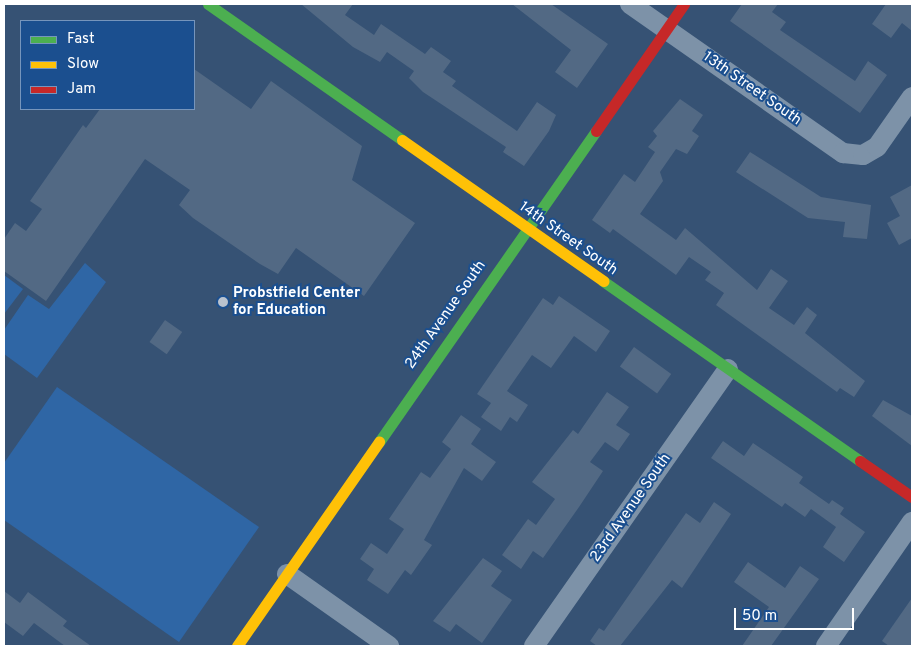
<!DOCTYPE html>
<style>
body{margin:0}
#map{position:relative;width:916px;height:650px;overflow:hidden;background:#365274;font-family:Overpass,sans-serif}
div>[style]{position:absolute}
.green>*{inset:0;background:#2f66a5}
.building>*{inset:0;background:#526984;transform-origin:0 0}
.street>*{height:20px;margin:-10px;padding:0 10px;transform-origin:10px;border-radius:10px;background:#7d92a8}
.fast>*{height:11px;margin:-5.5px;padding:0 5.5px;transform-origin:5.5px;border-radius:5.5px;background:#4caf50}
.slow>*{height:11px;margin:-5.5px;padding:0 5.5px;transform-origin:5.5px;border-radius:5.5px;background:#ffc107}
.jam>*{height:11px;margin:-5.5px;padding:0 5.5px;transform-origin:5.5px;border-radius:5.5px;background:#c62828}
.dots>*{width:14px;height:14px;translate:-50% -50%;box-sizing:border-box;border:2px solid #1b4f8f;border-radius:50%}
span{translate:-50% -50%;white-space:nowrap;text-align:center;line-height:1.15;-webkit-text-stroke:4px #1b4f8f;paint-order:stroke}
.street-label{font-size:15px;color:#fff}
.poi-label{font-size:15px;color:#fff;font-weight:700}
.left{translate:0 -50%;text-align:left}
.frame{position:absolute;inset:0;border:5px solid #fff;pointer-events:none}
.legend{position:absolute;left:20px;top:20px;width:175px;height:90px;box-sizing:border-box;background:#1b4f8f;border:1px solid #7695bc;margin:0;padding:6px 9px;list-style:none;font-size:15px;color:#fff}
.legend li{display:flex;align-items:center;gap:10px;height:25px}
.legend b{width:25px;border:1px solid #7695bc}
.scale{position:absolute;left:734px;top:608px;width:120px;height:22px;box-sizing:border-box;border:2px solid #fff;border-top:0;padding-left:6px;font-size:15px;line-height:18px;white-space:nowrap;color:#fff;-webkit-text-stroke:4px #1b4f8f;paint-order:stroke}
</style>
<div id="map">
<div class="green">
<i style="clip-path:polygon(85px 263px,106px 282px,37px 378px,4px 354px,4px 330px,28px 295px,49px 309px)"></i>
<i style="clip-path:polygon(4px 275px,23px 289px,4px 314px)"></i>
<i style="clip-path:polygon(57px 387px,259px 527px,179px 642px,4px 520px,4px 463px)"></i>
</div>
<div class="building">
<i style="clip-path:polygon(301px 4px,353px 4px,345px 15px,374px 35px,381px 24px,425px 54px,431px 47px,451px 61px,443px 72px,456px 81px,452px 86px,517px 131px,537px 102px,556px 115px,549px 131px,524px 166px,503px 152px,506px 147px,423px 92px,409px 78px,414px 71px,387px 52px,380px 62px,353px 47px)"></i>
<i style="clip-path:polygon(512px 4px,551px 4px,608px 44px,577px 88px,555px 72px,571px 50px)"></i>
<i style="clip-path:polygon(742px 4px,778px 4px,772px 12px,786px 22px,780px 30px,855px 81px,868px 61px,887px 75px,860px 113px,730px 21px)"></i>
<i style="clip-path:polygon(886px 4px,912px 4px,912px 31px,902px 23px,891px 38px,872px 24px)"></i>
<i style="clip-path:polygon(194px 69px,251px 109px,271px 81px,362px 146px,352px 180px,415px 223px,364px 296px,296px 248px,278px 274px,260px 264px,193px 218px,179px 205px,190px 190px,145px 159px,46px 301px,4px 271px,4px 239px,15px 223px,26px 231px,42px 209px,30px 201px,83px 125px,86px 128px,100px 109px,194px 109px)"></i>
<i style="clip-path:polygon(680px 99px,703px 115px,692px 131px,699px 136px,687px 154px,676px 149px,660px 172px,663px 181px,640px 214px,676px 240px,685px 228px,757px 290px,771px 269px,788px 281px,769px 308px,794px 325px,807px 307px,817px 315px,805px 333px,865px 381px,854px 397px,840px 388px,837px 392px,716px 305px,724px 293px,705px 280px,711px 272px,689px 257px,676px 275px,613px 229px,610px 233px,592px 220px,624px 174px,635px 182px,655px 152px,648px 147px,657px 136px,653px 131px)"></i>
<i style="clip-path:polygon(750px 152px,821px 197px,871px 205px,867px 239px,843px 237px,845px 222px,808px 218px,736px 172px)"></i>
<i style="clip-path:polygon(912px 185px,912px 238px,899px 245px,887px 223px,900px 216px,890px 197px)"></i>
<i style="clip-path:polygon(559px 296px,610px 331px,596px 352px,574px 336px,551px 368px,532px 355px,507px 391px,528px 405px,517px 422px,510px 417px,501px 431px,481px 417px,491px 403px,477px 394px,543px 298px,553px 305px)"></i>
<i style="left:165px;top:320px;width:21px;height:27px;rotate:35deg"></i>
<i style="left:634px;top:347px;width:46px;height:24px;rotate:36deg"></i>
<i style="clip-path:polygon(607px 392px,629px 407px,616px 425px,630px 434px,618px 451px,605px 442px,590px 462px,603px 471px,579px 507px,543px 558px,533px 551px,521px 569px,502px 555px,528px 519px,536px 525px,555px 499px,532px 482px,573px 430px,578px 434px)"></i>
<i style="clip-path:polygon(883px 400px,912px 416px,912px 446px,872px 416px)"></i>
<i style="clip-path:polygon(461px 415px,481px 429px,471px 444px,496px 462px,482px 481px,464px 468px,424px 540px,432px 545px,411px 575px,405px 570px,388px 594px,367px 580px,374px 569px,360px 559px,371px 543px,387px 554px,404px 529px,389px 519px,421px 472px,430px 478px,451px 449px,442px 442px)"></i>
<i style="clip-path:polygon(723px 441px,744px 456px,753px 443px,803px 477px,799px 483px,829px 504px,832px 500px,844px 508px,840px 514px,865px 532px,844px 562px,823px 547px,836px 527px,811px 509px,805px 517px,785px 503px,782px 507px,711px 458px)"></i>
<i style="clip-path:polygon(714px 502px,731px 514px,682px 588px,672px 580px,620px 646px,597px 646px,590px 641px,599px 628px,604px 631px,686px 513px,700px 523px)"></i>
<i style="clip-path:polygon(483px 558px,502px 571px,491px 586px,512px 600px,482px 643px,456px 624px,450px 632px,433px 621px)"></i>
<i style="clip-path:polygon(748px 562px,785px 588px,800px 566px,819px 579px,771px 646px,742px 646px,769px 607px,734px 582px)"></i>
<i style="clip-path:polygon(4px 591px,20px 603px,28px 592px,67px 621px,63px 626px,91px 646px,65px 646px,34px 623px,23px 636px,4px 622px)"></i>
<i style="clip-path:polygon(912px 598px,912px 646px,889px 646px,882px 641px)"></i>
</div>
<div class="street">
<i style="left:630px;top:4px;width:260px;rotate:35deg"></i>
<i style="left:843px;top:153px;width:20px;rotate:6deg"></i>
<i style="left:863px;top:155px;width:16px;rotate:-30deg"></i>
<i style="left:877px;top:147px;width:61px;rotate:-55deg"></i>
<i style="left:287px;top:574px;width:125px;rotate:35.2deg"></i>
<i style="left:534px;top:646px;width:338px;rotate:-55deg"></i>
<i style="left:826px;top:646px;width:151px;rotate:-55.3deg"></i>
</div>
<div class="fast">
<i style="left:208px;top:4px;width:237px;rotate:35deg"></i>
<i style="left:603px;top:281px;width:314px;rotate:35deg"></i>
<i style="left:379px;top:442px;width:379px;rotate:-55.1deg"></i>
</div>
<div class="slow">
<i style="left:402px;top:140px;width:246px;rotate:35deg"></i>
<i style="left:237px;top:646px;width:249px;rotate:-55.2deg"></i>
</div>
<div class="jam">
<i style="left:596px;top:131px;width:155px;rotate:-55.3deg"></i>
<i style="left:860px;top:461px;width:63px;rotate:34.7deg"></i>
</div>
<div class="dots">
<i style="left:223px;top:302px;background:#b9c2ce"></i>
</div>
<div class="street-label">
<span style="left:752px;top:89px;rotate:35deg">13th Street South</span>
<span style="left:568px;top:239px;rotate:35deg">14th Street South</span>
<span style="left:446px;top:315px;rotate:-55deg">24th Avenue South</span>
<span style="left:631px;top:508px;rotate:-55deg">23rd Avenue South</span>
</div>
<div class="poi-label">
<span class="left" style="left:233px;top:302px">Probstfield Center<br>for Education</span>
</div>
<div class="frame"></div>
<ul class="legend">
<li><b style="height:6px;background:#4caf50"></b>Fast</li>
<li><b style="height:6px;background:#ffc107"></b>Slow</li>
<li><b style="height:6px;background:#c62828"></b>Jam</li>
</ul>
<div class="scale">50 m</div>
</div>
